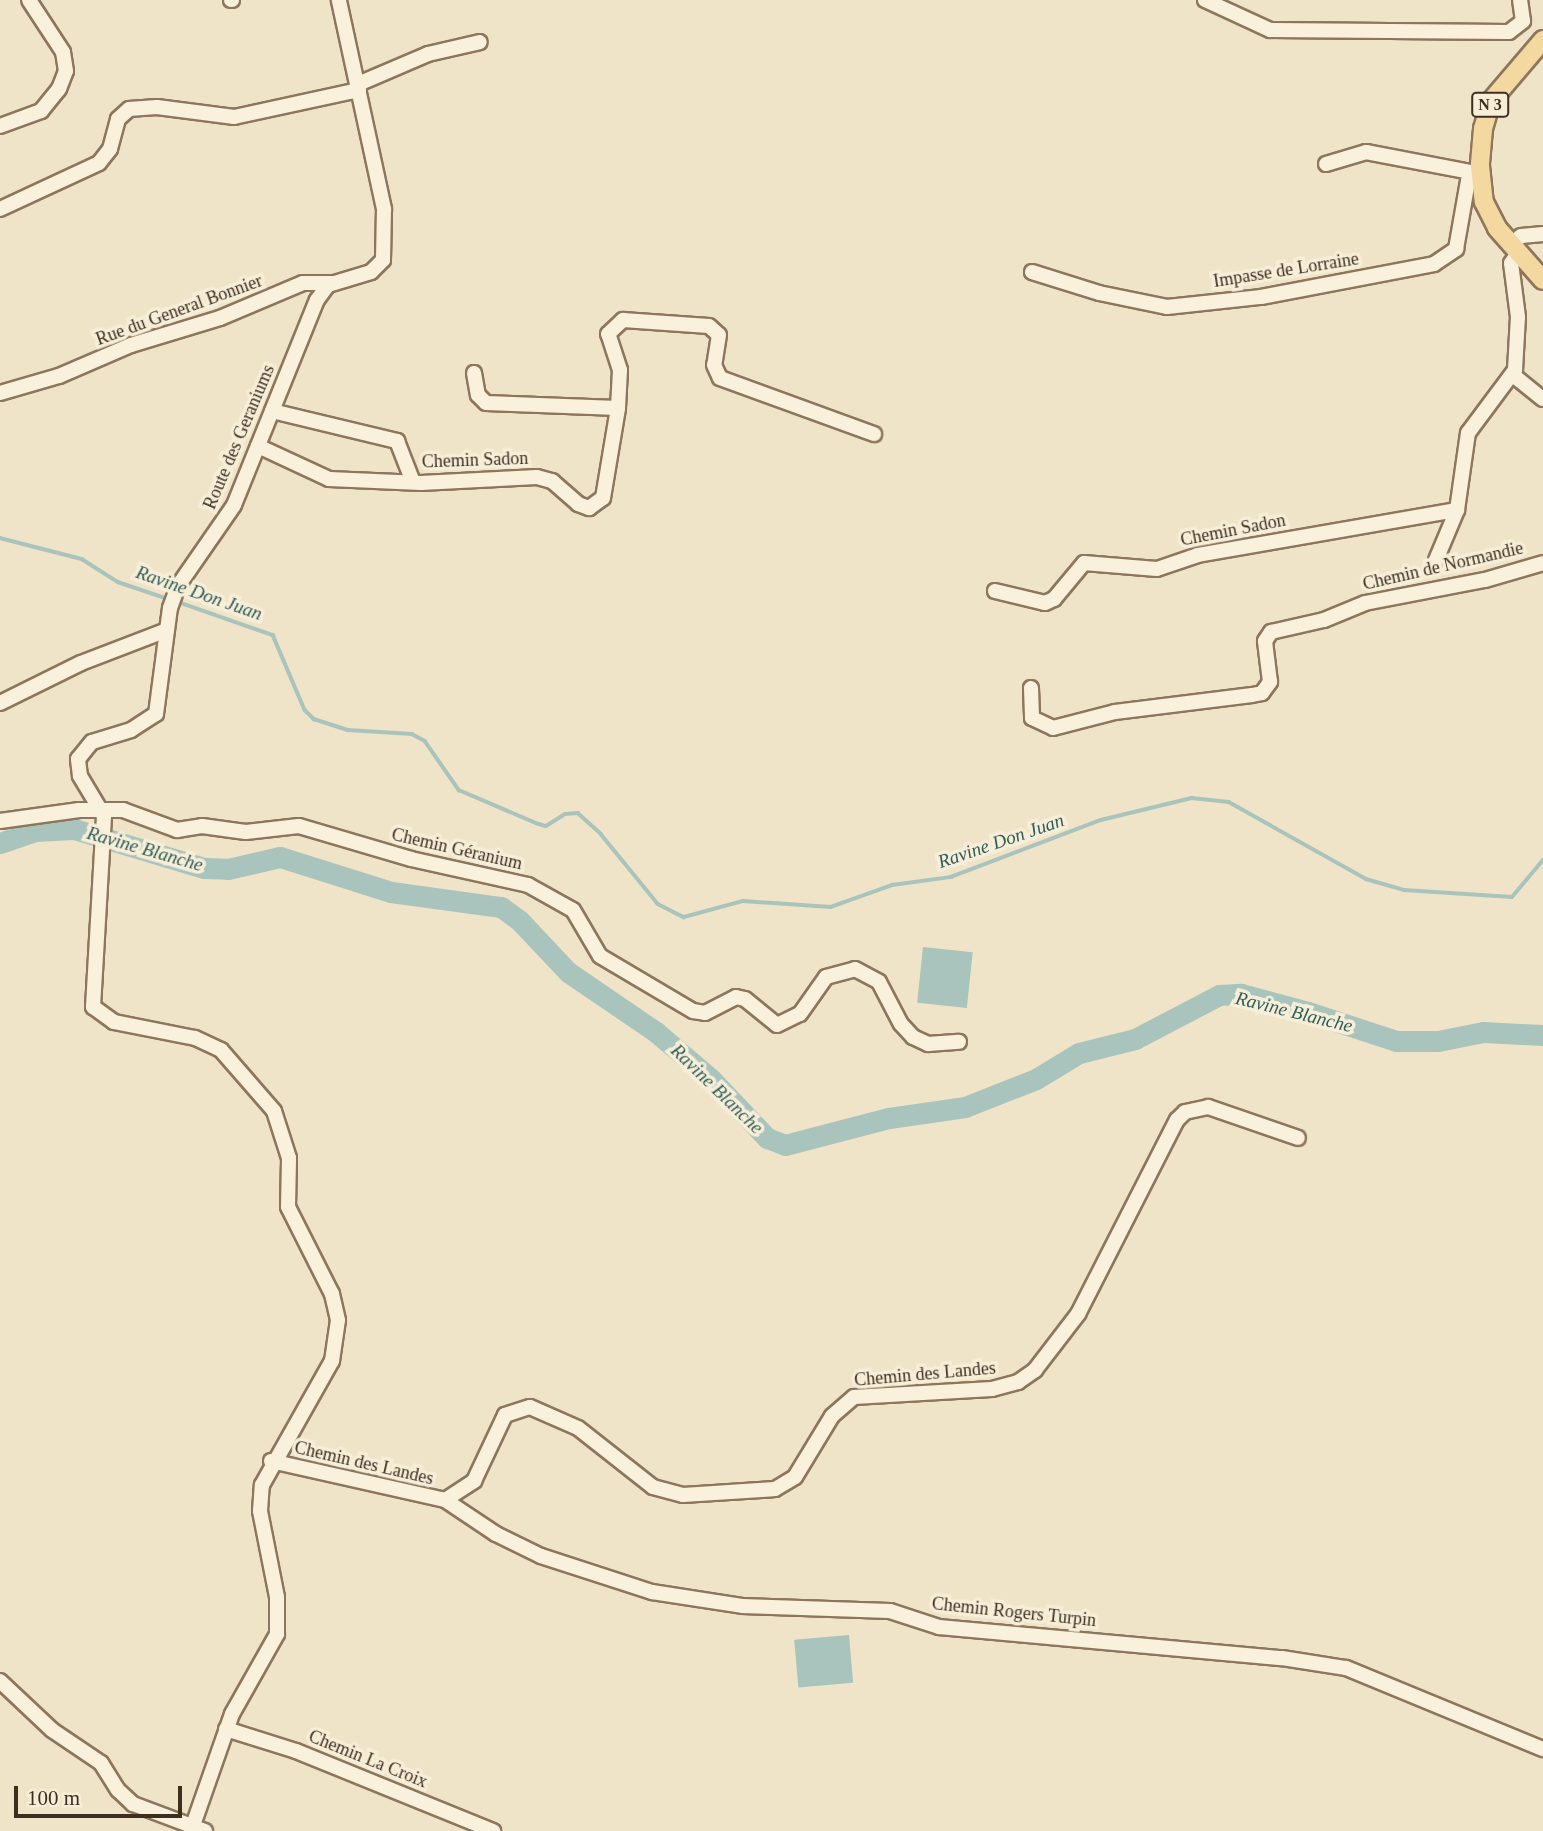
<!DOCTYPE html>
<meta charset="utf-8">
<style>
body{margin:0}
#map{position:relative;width:1543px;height:1831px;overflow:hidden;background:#f0e4c8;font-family:Georgia,serif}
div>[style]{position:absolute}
.water>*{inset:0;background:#a9c4bc;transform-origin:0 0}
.stream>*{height:3.5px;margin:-1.75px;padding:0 1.75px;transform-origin:1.75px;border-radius:1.75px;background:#a9c4bc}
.river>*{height:21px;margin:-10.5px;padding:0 10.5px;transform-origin:10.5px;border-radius:10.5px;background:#a9c4bc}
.roads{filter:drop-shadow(2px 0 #8d765c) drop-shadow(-2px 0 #8d765c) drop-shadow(0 2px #8d765c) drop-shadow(0 -2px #8d765c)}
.minor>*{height:14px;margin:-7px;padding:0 7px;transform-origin:7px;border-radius:7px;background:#faf1dc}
.major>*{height:18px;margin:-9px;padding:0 9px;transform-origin:9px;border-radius:9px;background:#f3d9a0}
span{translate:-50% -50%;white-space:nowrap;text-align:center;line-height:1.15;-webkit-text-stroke:7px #f7eed8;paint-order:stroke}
.shield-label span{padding:2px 5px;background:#f7eed8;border:2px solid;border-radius:5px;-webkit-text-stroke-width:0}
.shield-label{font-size:16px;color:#3d2e20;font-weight:700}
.street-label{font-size:18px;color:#3d2e20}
.water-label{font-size:19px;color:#2f5d5a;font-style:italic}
.scale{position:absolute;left:14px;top:1786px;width:168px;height:32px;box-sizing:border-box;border:4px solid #3d2e20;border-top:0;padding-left:9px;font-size:21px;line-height:24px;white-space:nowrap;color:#3d2e20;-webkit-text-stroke:5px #f7eed8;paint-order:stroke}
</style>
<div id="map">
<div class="water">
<i style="left:923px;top:947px;width:50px;height:56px;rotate:6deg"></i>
<i style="left:849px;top:1635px;width:48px;height:55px;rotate:85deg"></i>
</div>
<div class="stream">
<i style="left:0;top:538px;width:85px;rotate:14.4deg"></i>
<i style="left:82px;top:559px;width:43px;rotate:32.6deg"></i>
<i style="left:118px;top:582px;width:56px;rotate:18.8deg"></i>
<i style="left:178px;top:602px;width:101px;rotate:19.2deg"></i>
<i style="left:273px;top:635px;width:82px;rotate:66.9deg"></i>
<i style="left:305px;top:710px;width:13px;rotate:45deg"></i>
<i style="left:314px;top:719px;width:36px;rotate:18deg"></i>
<i style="left:348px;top:730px;width:64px;rotate:3.6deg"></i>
<i style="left:412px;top:734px;width:15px;rotate:28deg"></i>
<i style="left:425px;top:741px;width:60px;rotate:55.2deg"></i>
<i style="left:459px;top:790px;width:84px;rotate:23.2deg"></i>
<i style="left:536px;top:823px;width:10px;rotate:17deg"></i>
<i style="left:546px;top:826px;width:22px;rotate:-32deg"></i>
<i style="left:565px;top:814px;width:13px;rotate:-4deg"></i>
<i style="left:578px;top:813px;width:31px;rotate:42deg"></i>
<i style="left:601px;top:834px;width:90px;rotate:50.8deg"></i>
<i style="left:658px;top:904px;width:29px;rotate:27deg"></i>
<i style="left:684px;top:917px;width:61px;rotate:-15.2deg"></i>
<i style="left:743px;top:901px;width:88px;rotate:3.9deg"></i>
<i style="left:831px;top:907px;width:65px;rotate:-19.8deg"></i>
<i style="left:892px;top:885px;width:60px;rotate:-7.7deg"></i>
<i style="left:951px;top:877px;width:160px;rotate:-20.8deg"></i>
<i style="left:1101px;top:820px;width:94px;rotate:-13.6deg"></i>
<i style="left:1192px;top:798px;width:37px;rotate:6deg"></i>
<i style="left:1229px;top:802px;width:157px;rotate:29.3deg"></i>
<i style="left:1366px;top:879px;width:40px;rotate:16deg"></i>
<i style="left:1404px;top:890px;width:108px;rotate:3.7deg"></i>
<i style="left:1512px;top:897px;width:48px;rotate:-50deg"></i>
</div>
<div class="river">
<i style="left:0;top:843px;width:37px;rotate:-19deg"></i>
<i style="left:35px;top:831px;width:39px;rotate:-3deg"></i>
<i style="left:74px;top:829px;width:136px;rotate:16.7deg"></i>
<i style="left:204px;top:868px;width:24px;rotate:2deg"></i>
<i style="left:228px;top:869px;width:53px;rotate:-13deg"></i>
<i style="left:280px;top:857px;width:116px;rotate:17.5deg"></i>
<i style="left:391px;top:892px;width:111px;rotate:7.8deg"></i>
<i style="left:501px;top:907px;width:22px;rotate:36deg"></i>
<i style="left:519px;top:920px;width:71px;rotate:46.7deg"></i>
<i style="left:568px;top:972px;width:107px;rotate:34.3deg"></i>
<i style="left:656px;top:1032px;width:72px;rotate:40.5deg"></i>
<i style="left:711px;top:1079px;width:81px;rotate:46.5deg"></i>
<i style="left:767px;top:1138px;width:19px;rotate:21deg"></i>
<i style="left:785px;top:1145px;width:107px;rotate:-14.6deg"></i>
<i style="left:889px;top:1118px;width:77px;rotate:-8.2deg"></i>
<i style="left:965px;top:1107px;width:76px;rotate:-21.5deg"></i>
<i style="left:1036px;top:1079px;width:50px;rotate:-31.2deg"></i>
<i style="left:1079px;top:1053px;width:58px;rotate:-14deg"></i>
<i style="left:1135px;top:1039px;width:95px;rotate:-27.6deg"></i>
<i style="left:1219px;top:995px;width:22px;rotate:-3deg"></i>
<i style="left:1241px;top:994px;width:69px;rotate:15deg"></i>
<i style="left:1308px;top:1012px;width:93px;rotate:18.2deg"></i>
<i style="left:1396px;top:1041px;width:42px"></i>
<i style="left:1438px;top:1041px;width:46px;rotate:-11.3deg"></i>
<i style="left:1483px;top:1032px;width:60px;rotate:2.9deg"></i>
</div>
<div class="roads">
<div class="minor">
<i style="left:231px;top:0;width:1px"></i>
<i style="left:1205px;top:0;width:72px;rotate:24.8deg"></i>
<i style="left:1270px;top:30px;width:239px;rotate:0.5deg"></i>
<i style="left:1509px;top:32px;width:18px;rotate:-38deg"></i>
<i style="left:1523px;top:21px;width:21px;rotate:-98deg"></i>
<i style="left:358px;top:84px;width:76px;rotate:-23.2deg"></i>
<i style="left:428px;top:54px;width:53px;rotate:-13deg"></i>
<i style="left:0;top:126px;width:44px;rotate:-20.1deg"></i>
<i style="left:41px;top:111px;width:28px;rotate:-51deg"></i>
<i style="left:59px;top:89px;width:19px;rotate:-69deg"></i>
<i style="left:66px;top:71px;width:19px;rotate:-99deg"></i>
<i style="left:63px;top:52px;width:62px;rotate:-123.2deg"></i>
<i style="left:1326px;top:164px;width:42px;rotate:-16.7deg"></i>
<i style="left:1366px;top:152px;width:107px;rotate:10.8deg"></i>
<i style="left:0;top:209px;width:109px;rotate:-24.9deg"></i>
<i style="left:99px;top:163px;width:18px;rotate:-52deg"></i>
<i style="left:110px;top:149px;width:31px;rotate:-75deg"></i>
<i style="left:118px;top:119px;width:15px;rotate:-42deg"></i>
<i style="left:129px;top:109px;width:28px;rotate:-4deg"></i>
<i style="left:157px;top:107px;width:78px;rotate:7.4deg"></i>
<i style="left:234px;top:117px;width:128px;rotate:-12.2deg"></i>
<i style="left:1510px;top:245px;width:14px;rotate:-39deg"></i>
<i style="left:1521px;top:236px;width:22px;rotate:-5deg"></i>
<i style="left:1032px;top:272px;width:70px;rotate:17.4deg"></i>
<i style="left:1099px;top:293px;width:69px;rotate:11.6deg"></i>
<i style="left:1167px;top:307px;width:95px;rotate:-6.1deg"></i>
<i style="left:1261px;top:297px;width:176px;rotate:-10.8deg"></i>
<i style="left:1434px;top:264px;width:27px;rotate:-34deg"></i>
<i style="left:1456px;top:249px;width:69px;rotate:-80deg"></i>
<i style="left:1468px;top:181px;width:19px;rotate:-51deg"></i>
<i style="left:474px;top:373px;width:22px;rotate:80deg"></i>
<i style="left:478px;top:395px;width:11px;rotate:45deg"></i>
<i style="left:486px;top:403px;width:132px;rotate:2.2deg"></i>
<i style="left:1513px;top:375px;width:38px;rotate:39deg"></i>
<i style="left:0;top:393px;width:61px;rotate:-16.1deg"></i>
<i style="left:59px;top:376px;width:78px;rotate:-23.3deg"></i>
<i style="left:131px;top:345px;width:93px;rotate:-16.9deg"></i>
<i style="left:220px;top:318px;width:90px;rotate:-22.9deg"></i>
<i style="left:303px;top:283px;width:29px"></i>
<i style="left:272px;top:411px;width:129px;rotate:13.5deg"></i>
<i style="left:397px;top:441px;width:44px;rotate:68.7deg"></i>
<i style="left:258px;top:446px;width:78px;rotate:24.9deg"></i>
<i style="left:329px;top:479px;width:92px;rotate:2.5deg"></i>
<i style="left:421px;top:483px;width:116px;rotate:-3deg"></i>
<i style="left:537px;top:477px;width:16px;rotate:15deg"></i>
<i style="left:552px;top:481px;width:35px;rotate:41deg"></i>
<i style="left:578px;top:504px;width:12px;rotate:20deg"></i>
<i style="left:589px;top:508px;width:17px;rotate:-36deg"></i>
<i style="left:603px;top:498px;width:91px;rotate:-80.5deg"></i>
<i style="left:618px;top:408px;width:38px;rotate:-87deg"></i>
<i style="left:620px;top:370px;width:38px;rotate:-108deg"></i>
<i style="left:608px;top:334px;width:21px;rotate:-43deg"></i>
<i style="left:623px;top:320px;width:86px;rotate:4deg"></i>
<i style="left:709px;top:326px;width:13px;rotate:42deg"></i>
<i style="left:719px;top:335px;width:30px;rotate:99deg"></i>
<i style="left:714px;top:365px;width:14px;rotate:65deg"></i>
<i style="left:720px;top:378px;width:164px;rotate:20deg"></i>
<i style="left:1436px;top:560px;width:54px;rotate:-67.2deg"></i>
<i style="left:1457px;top:510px;width:78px;rotate:-81.9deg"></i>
<i style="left:1468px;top:433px;width:79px;rotate:-53.3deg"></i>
<i style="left:1515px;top:370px;width:53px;rotate:-86.8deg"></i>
<i style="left:1518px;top:317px;width:54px;rotate:-97.4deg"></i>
<i style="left:1511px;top:263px;width:11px;rotate:-52deg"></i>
<i style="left:995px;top:591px;width:51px;rotate:13.5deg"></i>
<i style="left:1045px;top:603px;width:10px;rotate:-24deg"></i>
<i style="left:1054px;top:599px;width:47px;rotate:-50.2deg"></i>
<i style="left:1084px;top:563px;width:73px;rotate:4.7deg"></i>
<i style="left:1157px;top:569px;width:43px;rotate:-18.9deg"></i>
<i style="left:1198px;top:555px;width:263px;rotate:-9.9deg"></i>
<i style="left:1031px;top:688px;width:30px;rotate:88deg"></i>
<i style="left:1032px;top:718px;width:23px;rotate:25deg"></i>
<i style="left:1053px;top:728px;width:64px;rotate:-14.5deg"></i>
<i style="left:1115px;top:712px;width:138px;rotate:-7.1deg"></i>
<i style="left:1252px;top:695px;width:10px;rotate:-11deg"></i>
<i style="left:1262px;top:693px;width:14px;rotate:-54deg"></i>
<i style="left:1270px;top:682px;width:41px;rotate:-97deg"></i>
<i style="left:1265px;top:641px;width:11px;rotate:-56deg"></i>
<i style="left:1271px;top:632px;width:54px;rotate:-12.8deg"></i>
<i style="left:1324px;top:620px;width:44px;rotate:-22.5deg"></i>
<i style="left:1365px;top:603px;width:122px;rotate:-10.9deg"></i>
<i style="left:1485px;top:580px;width:60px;rotate:-16.3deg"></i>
<i style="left:0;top:703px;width:90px;rotate:-26.3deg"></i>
<i style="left:81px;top:663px;width:92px;rotate:-21deg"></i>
<i style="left:0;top:821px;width:80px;rotate:-7.9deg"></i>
<i style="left:79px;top:810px;width:44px"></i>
<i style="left:123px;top:810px;width:58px;rotate:20.3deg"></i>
<i style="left:177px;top:830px;width:25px;rotate:-9deg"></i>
<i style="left:202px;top:826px;width:44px;rotate:7.8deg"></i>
<i style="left:246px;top:832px;width:53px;rotate:-6.5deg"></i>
<i style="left:299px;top:826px;width:117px;rotate:16.4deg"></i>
<i style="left:411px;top:859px;width:120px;rotate:12.5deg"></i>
<i style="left:528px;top:885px;width:51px;rotate:29.1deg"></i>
<i style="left:573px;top:910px;width:53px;rotate:59.6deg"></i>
<i style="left:600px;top:956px;width:108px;rotate:30.6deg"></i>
<i style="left:693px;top:1011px;width:12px;rotate:9deg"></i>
<i style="left:705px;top:1013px;width:35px;rotate:-27deg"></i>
<i style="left:736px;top:997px;width:9px;rotate:13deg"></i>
<i style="left:745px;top:999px;width:41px;rotate:39.1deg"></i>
<i style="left:777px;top:1025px;width:25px;rotate:-26deg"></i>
<i style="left:800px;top:1014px;width:45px;rotate:-54.9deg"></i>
<i style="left:826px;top:977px;width:30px;rotate:-15deg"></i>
<i style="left:855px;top:969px;width:27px;rotate:28deg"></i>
<i style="left:879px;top:982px;width:47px;rotate:62.4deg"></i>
<i style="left:901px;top:1024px;width:18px;rotate:47deg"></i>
<i style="left:913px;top:1037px;width:17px;rotate:25deg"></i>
<i style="left:928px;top:1044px;width:31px;rotate:-4deg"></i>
<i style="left:271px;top:1461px;width:178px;rotate:12.6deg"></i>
<i style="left:445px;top:1500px;width:35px;rotate:-33deg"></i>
<i style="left:474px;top:1481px;width:73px;rotate:-64.8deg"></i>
<i style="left:505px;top:1415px;width:26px;rotate:-18deg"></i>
<i style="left:530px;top:1407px;width:52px;rotate:23.6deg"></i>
<i style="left:578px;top:1428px;width:95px;rotate:38.2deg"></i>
<i style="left:653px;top:1487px;width:31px;rotate:15deg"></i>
<i style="left:683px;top:1495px;width:92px;rotate:-3.7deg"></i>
<i style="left:775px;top:1489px;width:23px;rotate:-31deg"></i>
<i style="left:795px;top:1477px;width:71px;rotate:-58.8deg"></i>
<i style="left:832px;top:1416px;width:29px;rotate:-41deg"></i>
<i style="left:854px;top:1397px;width:138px;rotate:-3.3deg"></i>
<i style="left:992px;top:1389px;width:27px;rotate:-15deg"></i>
<i style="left:1018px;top:1382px;width:21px;rotate:-35deg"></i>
<i style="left:1035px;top:1370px;width:71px;rotate:-52.5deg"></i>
<i style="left:1078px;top:1314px;width:218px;rotate:-63deg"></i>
<i style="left:1177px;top:1120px;width:11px;rotate:-45deg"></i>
<i style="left:1185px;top:1112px;width:24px;rotate:-12deg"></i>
<i style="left:1208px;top:1107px;width:95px;rotate:19deg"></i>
<i style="left:445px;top:1500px;width:61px;rotate:33.7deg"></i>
<i style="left:496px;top:1534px;width:50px;rotate:26.1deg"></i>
<i style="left:541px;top:1556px;width:117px;rotate:18deg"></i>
<i style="left:652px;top:1592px;width:91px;rotate:8.8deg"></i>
<i style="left:742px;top:1606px;width:148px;rotate:1.9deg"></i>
<i style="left:890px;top:1611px;width:52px;rotate:18.1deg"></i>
<i style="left:939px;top:1627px;width:344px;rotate:5.2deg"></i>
<i style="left:1282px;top:1658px;width:65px;rotate:8.9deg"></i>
<i style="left:1346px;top:1668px;width:213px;rotate:22.4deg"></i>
<i style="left:0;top:1681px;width:71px;rotate:43.3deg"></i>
<i style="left:52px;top:1730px;width:59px;rotate:34deg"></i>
<i style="left:101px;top:1763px;width:32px;rotate:58deg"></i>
<i style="left:118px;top:1790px;width:21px;rotate:43deg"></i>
<i style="left:133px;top:1804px;width:77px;rotate:20.6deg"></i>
<i style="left:226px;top:1729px;width:73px;rotate:17.4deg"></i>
<i style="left:296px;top:1751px;width:213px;rotate:22.1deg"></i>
<i style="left:191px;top:1831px;width:124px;rotate:-70.7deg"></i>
<i style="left:232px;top:1714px;width:92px;rotate:-60.6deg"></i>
<i style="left:277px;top:1634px;width:37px;rotate:-90deg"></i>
<i style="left:277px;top:1597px;width:88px;rotate:-101.2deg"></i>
<i style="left:260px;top:1511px;width:26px;rotate:-86deg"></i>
<i style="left:262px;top:1485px;width:142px;rotate:-60.6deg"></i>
<i style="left:332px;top:1361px;width:41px;rotate:-81.7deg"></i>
<i style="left:338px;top:1320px;width:27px;rotate:-103deg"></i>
<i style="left:332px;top:1294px;width:97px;rotate:-116.8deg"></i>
<i style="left:288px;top:1207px;width:49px;rotate:-88.8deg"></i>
<i style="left:289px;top:1158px;width:49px;rotate:-107.7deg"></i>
<i style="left:274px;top:1111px;width:81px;rotate:-131deg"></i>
<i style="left:221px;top:1050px;width:29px;rotate:-155deg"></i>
<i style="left:195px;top:1038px;width:83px;rotate:-168.8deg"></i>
<i style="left:114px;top:1022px;width:26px;rotate:-144deg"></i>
<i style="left:93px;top:1007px;width:191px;rotate:-86.7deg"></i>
<i style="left:104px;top:816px;width:47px;rotate:-121deg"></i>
<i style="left:80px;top:776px;width:17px;rotate:-97deg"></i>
<i style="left:78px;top:759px;width:22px;rotate:-51deg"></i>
<i style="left:92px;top:742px;width:41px;rotate:-17.1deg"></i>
<i style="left:131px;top:730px;width:30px;rotate:-33deg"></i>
<i style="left:156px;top:714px;width:107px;rotate:-82.5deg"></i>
<i style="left:170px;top:608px;width:23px;rotate:-70deg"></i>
<i style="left:178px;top:586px;width:98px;rotate:-55.3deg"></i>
<i style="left:234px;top:505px;width:221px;rotate:-68deg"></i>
<i style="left:317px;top:300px;width:19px;rotate:-54deg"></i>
<i style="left:328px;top:285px;width:45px;rotate:-16.8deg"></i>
<i style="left:371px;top:272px;width:17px;rotate:-45deg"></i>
<i style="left:383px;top:260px;width:51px;rotate:-88.9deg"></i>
<i style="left:384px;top:209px;width:214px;rotate:-102.2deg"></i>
</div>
<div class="major">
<i style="left:1543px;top:40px;width:80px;rotate:130.4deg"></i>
<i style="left:1491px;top:101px;width:29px;rotate:106deg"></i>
<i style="left:1483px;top:129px;width:37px;rotate:95deg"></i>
<i style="left:1480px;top:166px;width:36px;rotate:84deg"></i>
<i style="left:1484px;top:202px;width:29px;rotate:63deg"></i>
<i style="left:1497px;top:228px;width:69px;rotate:48.5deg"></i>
</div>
</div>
<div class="shield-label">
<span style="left:1490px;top:105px">N 3</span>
</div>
<div class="street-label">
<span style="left:1286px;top:270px;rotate:-9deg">Impasse de Lorraine</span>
<span style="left:179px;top:310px;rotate:-20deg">Rue du General Bonnier</span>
<span style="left:239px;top:437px;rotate:-67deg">Route des Geraniums</span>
<span style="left:475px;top:460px;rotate:-2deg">Chemin Sadon</span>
<span style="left:1233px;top:530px;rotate:-11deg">Chemin Sadon</span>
<span style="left:1443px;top:566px;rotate:-13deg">Chemin de Normandie</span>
<span style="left:457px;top:849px;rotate:13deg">Chemin Géranium</span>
<span style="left:925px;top:1374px;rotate:-5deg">Chemin des Landes</span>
<span style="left:364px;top:1463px;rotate:13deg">Chemin des Landes</span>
<span style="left:1014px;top:1612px;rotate:6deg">Chemin Rogers Turpin</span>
<span style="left:368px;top:1759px;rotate:22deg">Chemin La Croix</span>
</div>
<div class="water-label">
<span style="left:199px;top:593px;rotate:19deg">Ravine Don Juan</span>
<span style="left:1001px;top:841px;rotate:-19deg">Ravine Don Juan</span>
<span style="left:145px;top:849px;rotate:16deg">Ravine Blanche</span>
<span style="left:1294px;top:1012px;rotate:14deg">Ravine Blanche</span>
<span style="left:717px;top:1089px;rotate:44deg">Ravine Blanche</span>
</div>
<div class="scale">100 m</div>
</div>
